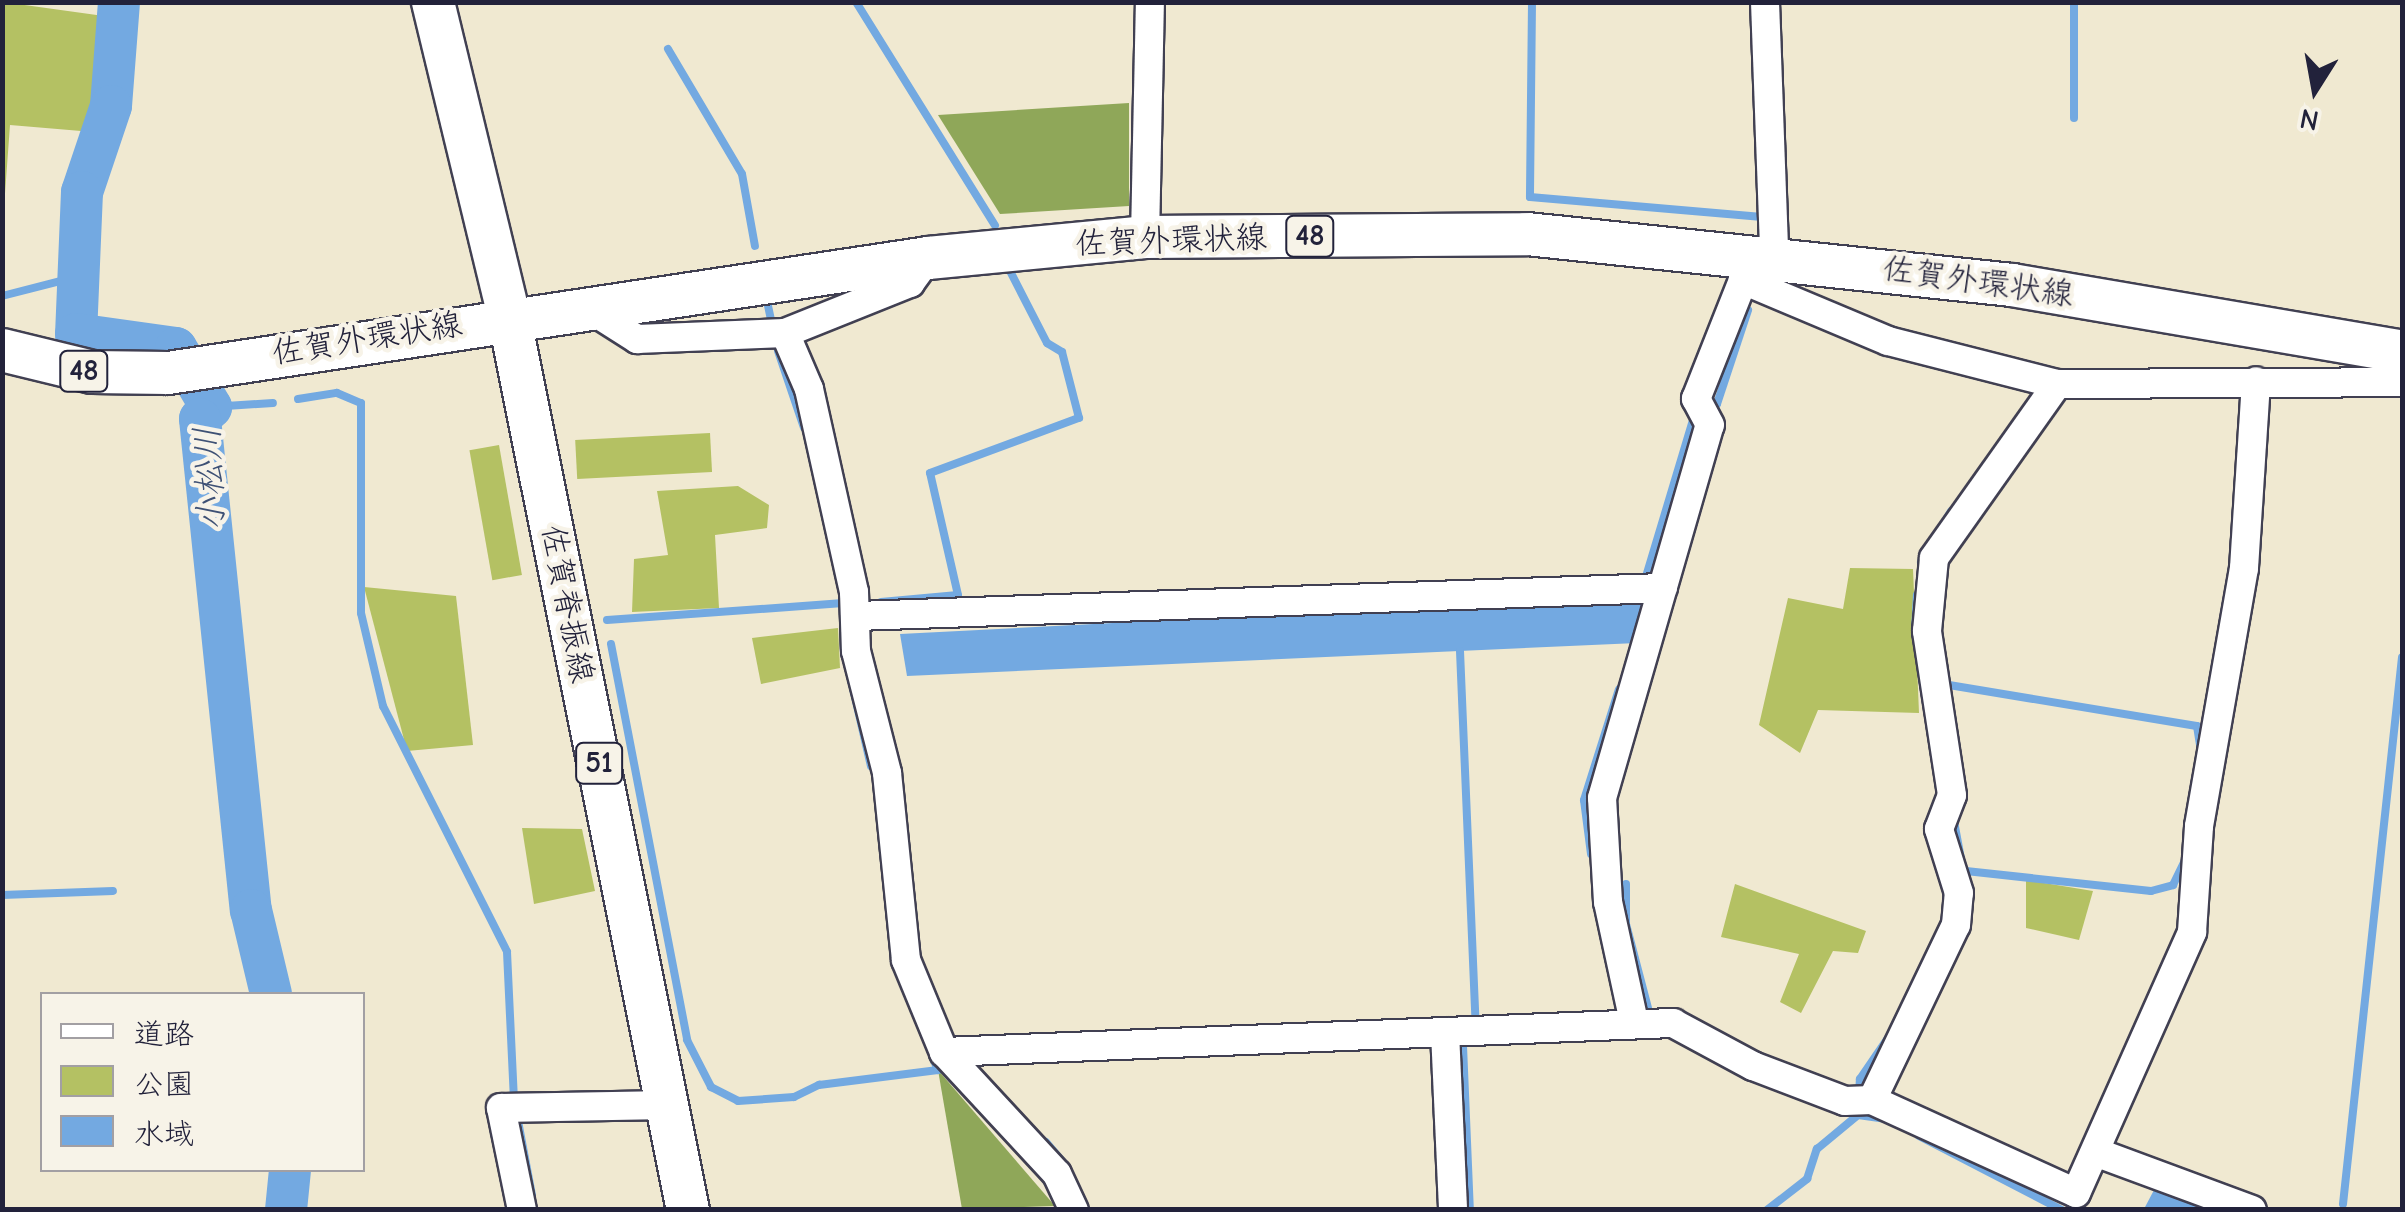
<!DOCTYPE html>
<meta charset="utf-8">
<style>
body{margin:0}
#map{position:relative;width:2405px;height:1212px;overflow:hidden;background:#f0e9d1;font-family:"Comic Neue","Klee One",sans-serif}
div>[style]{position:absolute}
.green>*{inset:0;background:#b4c163;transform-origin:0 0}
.forest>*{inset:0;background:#8fa759}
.water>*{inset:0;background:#73a9e1}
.stream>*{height:8px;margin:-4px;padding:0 4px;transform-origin:4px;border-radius:4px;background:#73a9e1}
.river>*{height:42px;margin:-21px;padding:0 21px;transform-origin:21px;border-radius:21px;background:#73a9e1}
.roads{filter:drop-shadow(2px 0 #414052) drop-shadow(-2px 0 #414052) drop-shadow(0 2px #414052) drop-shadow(0 -2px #414052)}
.minor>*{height:28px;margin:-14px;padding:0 14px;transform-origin:14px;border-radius:14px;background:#fff}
.primary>*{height:42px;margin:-21px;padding:0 21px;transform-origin:21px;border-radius:21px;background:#fff}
span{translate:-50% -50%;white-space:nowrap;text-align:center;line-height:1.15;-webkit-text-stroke:9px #f7f3e8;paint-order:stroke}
.shield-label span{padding:2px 8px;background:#f7f3e8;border:2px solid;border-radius:8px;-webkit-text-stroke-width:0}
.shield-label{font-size:30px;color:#22223b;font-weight:700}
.street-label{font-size:32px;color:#22223b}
.water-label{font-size:35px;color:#3e5175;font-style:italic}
.frame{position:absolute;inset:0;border:5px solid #22223b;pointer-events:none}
.legend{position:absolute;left:40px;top:992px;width:325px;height:180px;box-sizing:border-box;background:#f7f3e8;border:2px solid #a29fa3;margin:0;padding:12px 18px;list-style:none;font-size:30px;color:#22223b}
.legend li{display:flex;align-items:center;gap:20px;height:50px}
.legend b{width:50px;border:2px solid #a29fa3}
.north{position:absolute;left:2265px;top:40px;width:100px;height:100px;-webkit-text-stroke:8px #f7f3e8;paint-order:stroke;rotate:191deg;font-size:28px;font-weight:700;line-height:40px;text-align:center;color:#22223b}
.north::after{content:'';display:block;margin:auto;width:35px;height:45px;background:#22223b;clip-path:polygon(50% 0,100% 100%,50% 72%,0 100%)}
</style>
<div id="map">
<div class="green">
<i style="clip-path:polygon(3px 2px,111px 17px,93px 132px,10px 125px,3px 221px)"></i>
<i style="left:710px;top:433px;width:39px;height:135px;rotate:87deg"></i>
<i style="left:499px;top:445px;width:132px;height:30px;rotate:80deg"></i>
<i style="clip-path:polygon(738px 486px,769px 505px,767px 528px,715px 535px,719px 608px,632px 612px,634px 559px,668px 555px,657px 491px)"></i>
<i style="clip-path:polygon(1850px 568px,1913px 569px,1919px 713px,1818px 710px,1800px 753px,1759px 725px,1788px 598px,1843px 609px)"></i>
<i style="clip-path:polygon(364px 587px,456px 596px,473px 745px,407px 751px)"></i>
<i style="clip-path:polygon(838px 628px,840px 668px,761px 684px,752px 638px)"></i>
<i style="clip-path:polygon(522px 828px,582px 829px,595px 891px,534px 904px)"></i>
<i style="clip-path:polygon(2026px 880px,2093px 891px,2079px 940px,2026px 928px)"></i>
<i style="clip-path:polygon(1735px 884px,1866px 931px,1858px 953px,1833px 951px,1801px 1013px,1780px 1002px,1799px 954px,1721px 937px)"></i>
</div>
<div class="forest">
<i style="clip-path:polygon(1129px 103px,1129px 206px,1000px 214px,938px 115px)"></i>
<i style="clip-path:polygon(938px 1070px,1055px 1206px,962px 1209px)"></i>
</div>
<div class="water">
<i style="clip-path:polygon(1634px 596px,1647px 608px,1637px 643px,907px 676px,900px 634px)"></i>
<i style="clip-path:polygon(2154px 1190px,2205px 1209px,2144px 1209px)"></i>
</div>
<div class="stream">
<i style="left:856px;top:2px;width:263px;rotate:58.1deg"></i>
<i style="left:1532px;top:2px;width:195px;rotate:90.6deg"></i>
<i style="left:1530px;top:197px;width:233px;rotate:4.9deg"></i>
<i style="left:668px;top:49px;width:145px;rotate:59.4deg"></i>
<i style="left:742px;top:174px;width:73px;rotate:79.8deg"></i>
<i style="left:2074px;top:118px;width:116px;rotate:-90deg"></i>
<i style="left:2px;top:296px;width:76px;rotate:-14.4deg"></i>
<i style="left:767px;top:301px;width:24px;rotate:78deg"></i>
<i style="left:778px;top:351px;width:81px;rotate:71.3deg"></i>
<i style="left:298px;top:399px;width:39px;rotate:-9deg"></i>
<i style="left:337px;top:393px;width:26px;rotate:23deg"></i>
<i style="left:361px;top:403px;width:210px;rotate:90deg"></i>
<i style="left:361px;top:613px;width:96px;rotate:76.7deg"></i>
<i style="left:383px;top:706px;width:275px;rotate:63.2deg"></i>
<i style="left:507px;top:952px;width:148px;rotate:87.3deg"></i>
<i style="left:211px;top:407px;width:62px;rotate:-3.7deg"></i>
<i style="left:1921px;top:562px;width:59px;rotate:-59.5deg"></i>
<i style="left:1645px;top:580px;width:170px;rotate:-73.3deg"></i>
<i style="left:1694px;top:417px;width:26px;rotate:-29deg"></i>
<i style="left:1717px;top:404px;width:99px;rotate:-71.7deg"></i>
<i style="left:881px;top:602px;width:77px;rotate:-5.2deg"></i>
<i style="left:958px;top:595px;width:125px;rotate:-102.9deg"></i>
<i style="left:930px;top:473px;width:159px;rotate:-20.3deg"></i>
<i style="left:1079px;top:418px;width:68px;rotate:-104.4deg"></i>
<i style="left:1062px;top:352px;width:17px;rotate:-149deg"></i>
<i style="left:1047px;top:343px;width:81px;rotate:-117.2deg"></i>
<i style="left:607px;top:620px;width:237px;rotate:-4.1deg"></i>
<i style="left:1915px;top:631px;width:36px;rotate:-87deg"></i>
<i style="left:611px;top:644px;width:403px;rotate:79.1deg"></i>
<i style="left:687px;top:1040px;width:53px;rotate:62.9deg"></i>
<i style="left:711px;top:1087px;width:30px;rotate:27deg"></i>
<i style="left:738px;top:1101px;width:56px;rotate:-4.1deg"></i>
<i style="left:794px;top:1097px;width:28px;rotate:-26deg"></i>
<i style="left:819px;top:1085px;width:120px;rotate:-7.2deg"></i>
<i style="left:938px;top:1070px;width:15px;rotate:-113deg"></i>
<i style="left:1460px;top:651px;width:364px;rotate:87.6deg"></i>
<i style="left:846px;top:658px;width:111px;rotate:77deg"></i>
<i style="left:1949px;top:685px;width:251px;rotate:9.4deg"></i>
<i style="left:2197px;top:726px;width:25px;rotate:81deg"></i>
<i style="left:1953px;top:816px;width:60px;rotate:79.4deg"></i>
<i style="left:1591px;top:854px;width:54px;rotate:-97.4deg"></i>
<i style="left:1584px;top:800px;width:116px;rotate:-72.5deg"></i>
<i style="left:1966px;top:871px;width:186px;rotate:6.2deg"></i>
<i style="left:2151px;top:891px;width:23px;rotate:-15deg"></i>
<i style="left:2173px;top:885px;width:30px;rotate:-64deg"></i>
<i style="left:1626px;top:884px;width:40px;rotate:90deg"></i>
<i style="left:1626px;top:924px;width:87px;rotate:75.3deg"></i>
<i style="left:2px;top:895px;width:111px;rotate:-2.1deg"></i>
<i style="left:1463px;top:1046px;width:164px;rotate:87.6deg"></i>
<i style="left:1858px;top:1115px;width:27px;rotate:8deg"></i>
<i style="left:518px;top:1121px;width:75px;rotate:79.3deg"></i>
<i style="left:1919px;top:1136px;width:161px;rotate:27.4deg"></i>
<i style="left:1046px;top:1142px;width:31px;rotate:50deg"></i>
<i style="left:2343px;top:1204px;width:550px;rotate:-83.84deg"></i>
<i style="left:1767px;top:1210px;width:51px;rotate:-37.8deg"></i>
<i style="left:1807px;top:1179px;width:32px;rotate:-72deg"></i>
<i style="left:1817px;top:1149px;width:53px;rotate:-39.7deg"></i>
<i style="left:1858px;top:1115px;width:36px;rotate:-87deg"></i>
<i style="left:1860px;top:1079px;width:53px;rotate:-55.7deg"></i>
</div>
<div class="river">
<i style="left:119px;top:2px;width:104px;rotate:94.4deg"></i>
<i style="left:111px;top:106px;width:91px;rotate:108.6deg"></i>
<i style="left:82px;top:192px;width:142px;rotate:92.4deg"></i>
<i style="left:76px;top:334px;width:101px;rotate:8deg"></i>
<i style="left:176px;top:348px;width:69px;rotate:59.3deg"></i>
<i style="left:211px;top:407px;width:16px;rotate:133deg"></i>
<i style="left:200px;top:419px;width:494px;rotate:84.1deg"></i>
<i style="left:251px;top:910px;width:86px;rotate:76.6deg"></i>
<i style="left:286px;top:1210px;width:40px;rotate:-84.3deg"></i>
</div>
<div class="roads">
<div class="minor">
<i style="left:1765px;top:2px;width:251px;rotate:87.9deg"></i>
<i style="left:1145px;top:237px;width:235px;rotate:-88.8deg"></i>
<i style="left:1743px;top:280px;width:157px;rotate:22.8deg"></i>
<i style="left:1888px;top:341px;width:174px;rotate:14.3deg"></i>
<i style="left:2057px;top:384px;width:345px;rotate:-0.3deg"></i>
<i style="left:585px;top:306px;width:62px;rotate:32.4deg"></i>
<i style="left:637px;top:339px;width:148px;rotate:-2.3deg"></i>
<i style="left:785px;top:333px;width:135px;rotate:-21.8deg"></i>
<i style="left:910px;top:283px;width:31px;rotate:-54deg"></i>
<i style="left:785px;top:333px;width:61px;rotate:66.8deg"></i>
<i style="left:809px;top:389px;width:208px;rotate:77.5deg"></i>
<i style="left:854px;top:592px;width:59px;rotate:88.1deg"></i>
<i style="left:856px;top:651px;width:126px;rotate:75.7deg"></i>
<i style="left:887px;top:773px;width:188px;rotate:84.2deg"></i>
<i style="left:906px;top:960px;width:100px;rotate:67.6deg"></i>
<i style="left:944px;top:1052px;width:730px;rotate:-2.28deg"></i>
<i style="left:1673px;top:1023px;width:91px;rotate:28.3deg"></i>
<i style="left:1753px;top:1066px;width:98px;rotate:20.8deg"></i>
<i style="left:1845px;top:1101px;width:27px;rotate:-2deg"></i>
<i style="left:1872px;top:1100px;width:224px;rotate:24.5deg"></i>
<i style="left:2076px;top:1193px;width:286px;rotate:-66deg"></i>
<i style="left:2192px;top:932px;width:106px;rotate:-86.2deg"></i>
<i style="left:2199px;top:826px;width:262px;rotate:-80.1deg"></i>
<i style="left:2244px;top:568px;width:187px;rotate:-86.3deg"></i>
<i style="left:857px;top:616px;width:806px;rotate:-1.99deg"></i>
<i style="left:1634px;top:1022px;width:123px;rotate:-102.2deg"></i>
<i style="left:1608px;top:902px;width:104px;rotate:-93.3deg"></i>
<i style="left:1602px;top:798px;width:388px;rotate:-73.9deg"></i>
<i style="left:1710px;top:425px;width:30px;rotate:-118deg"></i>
<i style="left:1696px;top:399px;width:128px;rotate:-68.4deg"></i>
<i style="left:1743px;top:280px;width:30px;rotate:-88deg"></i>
<i style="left:1445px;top:1032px;width:178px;rotate:87.4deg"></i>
<i style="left:944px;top:1052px;width:166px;rotate:47.2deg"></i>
<i style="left:1057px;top:1174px;width:40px;rotate:65deg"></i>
<i style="left:1872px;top:1100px;width:194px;rotate:-64.4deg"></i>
<i style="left:1956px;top:925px;width:32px;rotate:-85deg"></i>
<i style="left:1959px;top:893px;width:67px;rotate:-107.4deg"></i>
<i style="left:1939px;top:829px;width:36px;rotate:-69deg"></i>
<i style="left:1952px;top:795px;width:166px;rotate:-98.7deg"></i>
<i style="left:1927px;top:631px;width:73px;rotate:-84.5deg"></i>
<i style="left:1934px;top:558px;width:213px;rotate:-54.7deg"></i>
<i style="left:2098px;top:1153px;width:164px;rotate:20.3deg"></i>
<i style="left:522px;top:1210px;width:104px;rotate:-101.6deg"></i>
<i style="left:501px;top:1108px;width:167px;rotate:-1deg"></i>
</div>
<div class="primary">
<i style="left:433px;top:2px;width:323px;rotate:76.4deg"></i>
<i style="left:509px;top:316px;width:912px;rotate:78.68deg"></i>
<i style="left:2px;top:350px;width:93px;rotate:13.7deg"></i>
<i style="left:92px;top:372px;width:76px;rotate:0.8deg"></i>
<i style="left:168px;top:373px;width:769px;rotate:-8.6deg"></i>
<i style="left:928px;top:258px;width:218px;rotate:-5.5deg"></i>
<i style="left:1145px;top:237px;width:382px;rotate:-0.4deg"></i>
<i style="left:1527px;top:234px;width:488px;rotate:6deg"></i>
<i style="left:2012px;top:285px;width:396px;rotate:9.7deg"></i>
</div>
</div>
<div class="shield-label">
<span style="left:1310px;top:236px">48</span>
<span style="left:84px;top:371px">48</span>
<span style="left:599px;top:763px">51</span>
</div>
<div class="street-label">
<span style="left:1171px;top:241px;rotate:-2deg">佐賀外環状線</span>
<span style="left:1978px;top:282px;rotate:8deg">佐賀外環状線</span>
<span style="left:367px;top:339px;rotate:-9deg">佐賀外環状線</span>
<span style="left:567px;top:604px;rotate:79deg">佐賀脊振線</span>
</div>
<div class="water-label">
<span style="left:210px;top:479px;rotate:-93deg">小松川</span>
</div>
<div class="frame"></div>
<ul class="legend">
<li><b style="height:12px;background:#fff"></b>道路</li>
<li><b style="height:28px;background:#b4c163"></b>公園</li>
<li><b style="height:28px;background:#73a9e1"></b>水域</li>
</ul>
<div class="north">N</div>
</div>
